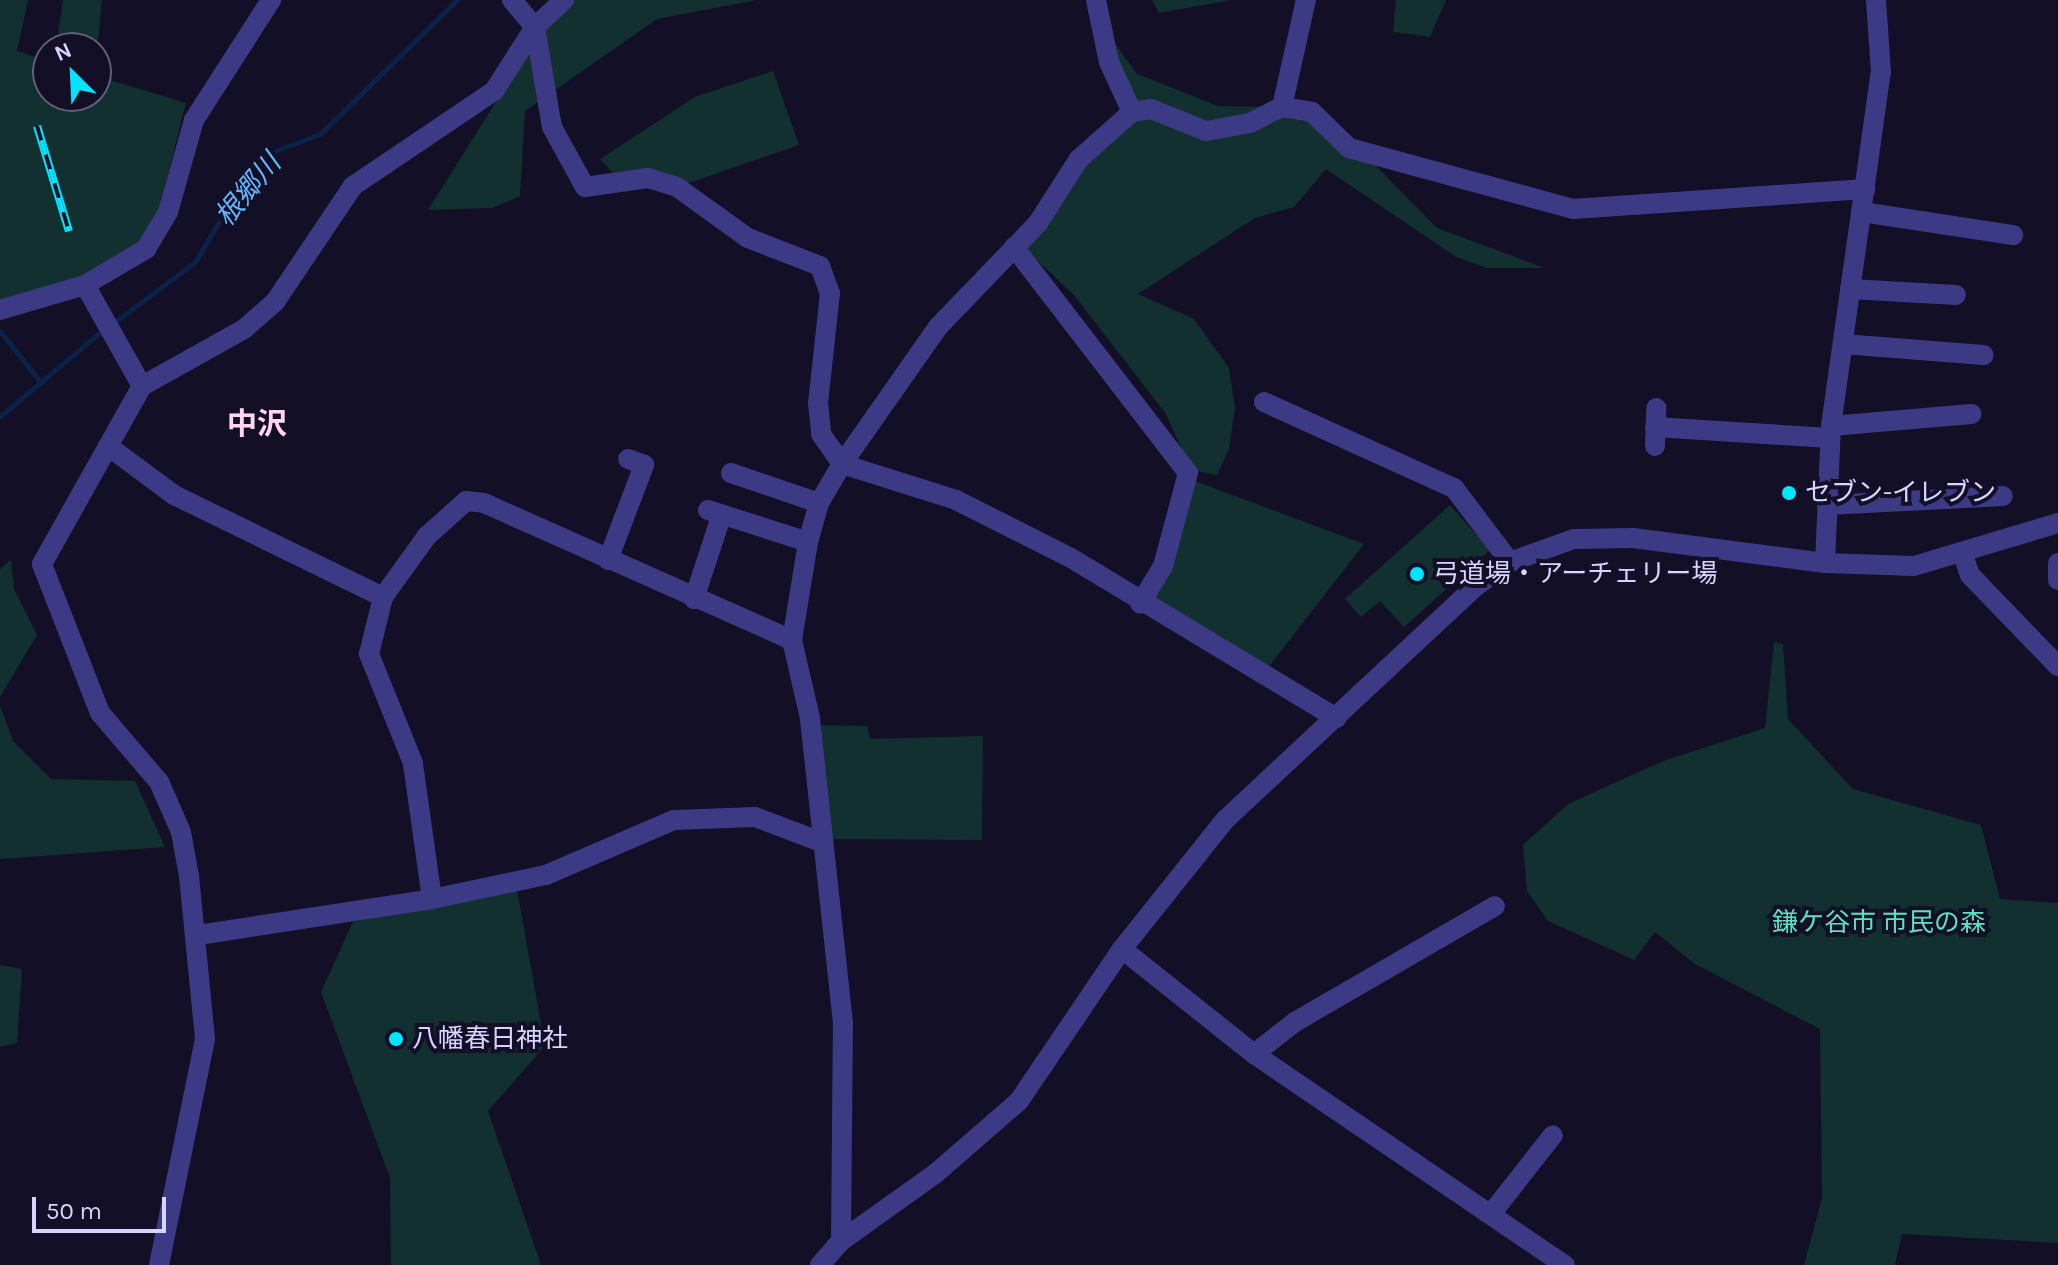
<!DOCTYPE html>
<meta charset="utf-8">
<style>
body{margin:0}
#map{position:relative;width:2058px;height:1265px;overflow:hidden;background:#130f26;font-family:Karla,"Noto Sans JP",sans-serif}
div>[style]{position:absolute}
.green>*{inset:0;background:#12302f}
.stream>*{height:5px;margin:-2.5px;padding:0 2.5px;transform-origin:2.5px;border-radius:2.5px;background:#0c2248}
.minor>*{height:20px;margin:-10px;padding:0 10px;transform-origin:10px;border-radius:10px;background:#3d3a85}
.rail>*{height:8px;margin-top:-4px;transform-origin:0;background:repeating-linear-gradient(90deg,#130f26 0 15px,#00e5ff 0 30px);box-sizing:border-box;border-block:2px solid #00e5ff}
.dots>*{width:22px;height:22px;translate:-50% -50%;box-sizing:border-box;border:4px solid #130f26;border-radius:50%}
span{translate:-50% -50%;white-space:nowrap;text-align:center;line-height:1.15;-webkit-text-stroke:8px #130f26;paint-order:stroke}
.poi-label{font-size:26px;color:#d9d4ff}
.left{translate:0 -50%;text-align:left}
.park-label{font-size:26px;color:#5fe0c0}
.water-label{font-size:28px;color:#62b6ff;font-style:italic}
.quarter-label{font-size:30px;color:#ffd6f0;font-weight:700}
.north{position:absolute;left:32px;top:32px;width:80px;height:80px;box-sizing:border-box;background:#130f26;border:2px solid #625e7d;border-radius:50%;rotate:336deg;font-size:22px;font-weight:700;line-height:32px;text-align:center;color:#d9d4ff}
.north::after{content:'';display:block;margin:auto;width:28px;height:36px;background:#00e5ff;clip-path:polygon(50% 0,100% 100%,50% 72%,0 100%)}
.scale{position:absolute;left:32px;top:1197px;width:134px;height:36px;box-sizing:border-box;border:4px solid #d9d4ff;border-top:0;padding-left:10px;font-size:24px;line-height:28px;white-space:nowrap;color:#d9d4ff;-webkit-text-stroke:6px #130f26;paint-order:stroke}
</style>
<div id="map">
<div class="green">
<i style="clip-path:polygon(0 0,28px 0,17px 51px,48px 61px,48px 96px,96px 96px,96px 48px,56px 48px,63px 0,102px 0,97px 54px,110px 80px,186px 103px,157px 217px,139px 247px,92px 277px,0 302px)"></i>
<i style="clip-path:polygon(575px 0,757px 0,657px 19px,525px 111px,520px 196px,492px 208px,428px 210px,541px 30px)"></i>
<i style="clip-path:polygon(1152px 0,1231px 0,1159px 13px)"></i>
<i style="clip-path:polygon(1396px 0,1446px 0,1430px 37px,1393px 32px)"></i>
<i style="clip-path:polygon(1109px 35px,1137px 74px,1218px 106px,1319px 108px,1437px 228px,1545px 268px,1487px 268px,1456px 257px,1326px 169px,1294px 207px,1255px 218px,1138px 294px,1194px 319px,1229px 368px,1235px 408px,1229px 449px,1217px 475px,1191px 470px,1166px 414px,1074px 295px,1024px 248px,1093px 152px,1133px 117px)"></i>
<i style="clip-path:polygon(773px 71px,799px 145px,686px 184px,617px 177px,600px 159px,695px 97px)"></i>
<i style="clip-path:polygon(1192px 480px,1364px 544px,1264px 673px,1147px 604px)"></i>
<i style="clip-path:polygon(1450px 505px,1490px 550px,1404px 627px,1380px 601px,1361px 617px,1345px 599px)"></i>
<i style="clip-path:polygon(11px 560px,14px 589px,37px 635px,0 697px,0 569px)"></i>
<i style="clip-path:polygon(1774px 642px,1783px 644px,1788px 719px,1853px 789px,1981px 825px,2000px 899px,2058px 903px,2058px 1243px,1902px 1234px,1895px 1265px,1804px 1265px,1822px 1198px,1820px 1029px,1695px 964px,1655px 932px,1634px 960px,1548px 921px,1527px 891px,1523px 845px,1568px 804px,1663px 761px,1765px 728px)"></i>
<i style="clip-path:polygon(0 705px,13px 741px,51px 779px,135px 781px,165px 847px,0 859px)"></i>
<i style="clip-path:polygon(816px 725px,867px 726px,870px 739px,983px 736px,982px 840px,826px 839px)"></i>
<i style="clip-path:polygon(517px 889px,545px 1046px,488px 1111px,541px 1265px,391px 1265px,390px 1178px,321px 992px,353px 922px)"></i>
<i style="clip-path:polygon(0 965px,22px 969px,17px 1043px,0 1047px)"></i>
</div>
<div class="stream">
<i style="left:116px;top:321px;width:99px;rotate:-36.8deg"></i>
<i style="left:195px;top:262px;width:72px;rotate:-59.2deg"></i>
<i style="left:232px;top:200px;width:65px;rotate:-48.7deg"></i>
<i style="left:275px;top:151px;width:48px;rotate:-20.7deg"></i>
<i style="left:320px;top:134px;width:192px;rotate:-44.4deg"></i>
<i style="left:0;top:331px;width:66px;rotate:51.7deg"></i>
<i style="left:0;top:416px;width:128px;rotate:-39.9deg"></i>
</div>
<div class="minor">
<i style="left:512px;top:0;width:35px;rotate:50deg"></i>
<i style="left:535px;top:27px;width:101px;rotate:80.4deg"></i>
<i style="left:552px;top:127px;width:68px;rotate:61.2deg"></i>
<i style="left:585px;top:187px;width:64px;rotate:-8.1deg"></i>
<i style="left:648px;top:178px;width:30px;rotate:17deg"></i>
<i style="left:677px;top:187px;width:87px;rotate:35.7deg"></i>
<i style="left:748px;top:238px;width:77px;rotate:21.3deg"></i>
<i style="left:820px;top:266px;width:29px;rotate:70deg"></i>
<i style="left:830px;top:293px;width:111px;rotate:96.2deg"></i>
<i style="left:818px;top:403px;width:31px;rotate:84deg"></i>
<i style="left:821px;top:434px;width:37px;rotate:55deg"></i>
<i style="left:842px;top:464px;width:120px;rotate:17.5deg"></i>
<i style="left:956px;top:500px;width:129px;rotate:26.8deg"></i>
<i style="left:1071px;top:558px;width:310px;rotate:31.1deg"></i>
<i style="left:1096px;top:0;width:63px;rotate:78.2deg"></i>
<i style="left:1109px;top:62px;width:55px;rotate:65.3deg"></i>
<i style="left:1282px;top:107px;width:110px;rotate:-77.4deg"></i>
<i style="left:1862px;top:212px;width:153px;rotate:8.7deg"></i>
<i style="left:1014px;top:247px;width:285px;rotate:52.4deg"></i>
<i style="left:1188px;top:473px;width:96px;rotate:105deg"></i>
<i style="left:1163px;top:566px;width:44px;rotate:121.2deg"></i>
<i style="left:85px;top:285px;width:116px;rotate:60.6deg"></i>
<i style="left:1850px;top:289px;width:106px;rotate:3.2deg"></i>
<i style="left:0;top:310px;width:89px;rotate:-16.4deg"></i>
<i style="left:85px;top:285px;width:71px;rotate:-30.5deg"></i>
<i style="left:146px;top:249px;width:43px;rotate:-59.3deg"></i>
<i style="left:168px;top:212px;width:96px;rotate:-74.2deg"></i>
<i style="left:194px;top:120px;width:143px;rotate:-57.3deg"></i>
<i style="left:1843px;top:344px;width:141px;rotate:4.5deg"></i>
<i style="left:1264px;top:402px;width:209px;rotate:24.4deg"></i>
<i style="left:1454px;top:488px;width:93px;rotate:52.9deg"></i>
<i style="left:1831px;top:426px;width:141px;rotate:-4.9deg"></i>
<i style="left:1655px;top:427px;width:175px;rotate:3.6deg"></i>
<i style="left:108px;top:446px;width:82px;rotate:36.6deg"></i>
<i style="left:174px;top:495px;width:233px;rotate:26deg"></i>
<i style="left:1655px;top:446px;width:38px;rotate:-88deg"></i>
<i style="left:731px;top:473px;width:93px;rotate:18.8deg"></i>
<i style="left:1827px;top:505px;width:176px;rotate:-2.9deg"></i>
<i style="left:708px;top:510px;width:105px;rotate:17.7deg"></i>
<i style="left:1963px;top:555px;width:21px;rotate:71deg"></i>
<i style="left:1970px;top:575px;width:127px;rotate:46deg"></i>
<i style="left:608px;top:560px;width:102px;rotate:-69.2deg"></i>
<i style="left:644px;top:465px;width:17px;rotate:-159deg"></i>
<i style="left:1825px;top:563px;width:137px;rotate:-87.5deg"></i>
<i style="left:1831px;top:426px;width:358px;rotate:-82deg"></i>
<i style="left:1881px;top:72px;width:72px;rotate:-94deg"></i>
<i style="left:2058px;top:563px;width:17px;rotate:90deg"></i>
<i style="left:694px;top:599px;width:89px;rotate:-71.8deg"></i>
<i style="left:432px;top:899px;width:137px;rotate:-98deg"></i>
<i style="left:413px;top:763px;width:118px;rotate:-112deg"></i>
<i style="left:369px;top:654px;width:59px;rotate:-76.2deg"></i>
<i style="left:383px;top:597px;width:75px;rotate:-54.2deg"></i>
<i style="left:427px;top:536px;width:52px;rotate:-41.9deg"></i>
<i style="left:466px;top:501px;width:18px;rotate:6deg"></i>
<i style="left:484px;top:503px;width:337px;rotate:24deg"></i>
<i style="left:198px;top:935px;width:237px;rotate:-8.7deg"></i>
<i style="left:432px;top:899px;width:116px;rotate:-11.9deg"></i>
<i style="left:546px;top:875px;width:139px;rotate:-23.3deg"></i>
<i style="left:674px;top:820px;width:81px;rotate:-2.1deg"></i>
<i style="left:755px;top:817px;width:71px;rotate:20.7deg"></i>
<i style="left:1122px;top:949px;width:169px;rotate:38.5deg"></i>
<i style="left:1254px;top:1054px;width:376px;rotate:34.2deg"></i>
<i style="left:1254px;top:1054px;width:52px;rotate:-38deg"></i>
<i style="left:1295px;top:1022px;width:231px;rotate:-30.1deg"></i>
<i style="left:1491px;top:1214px;width:100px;rotate:-51.9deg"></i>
<i style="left:841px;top:1241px;width:218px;rotate:-89.5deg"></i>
<i style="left:843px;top:1023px;width:307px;rotate:-96.2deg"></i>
<i style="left:810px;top:718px;width:80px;rotate:-103deg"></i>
<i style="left:792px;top:640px;width:99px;rotate:-80.7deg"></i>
<i style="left:808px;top:542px;width:41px;rotate:-74.2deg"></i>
<i style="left:819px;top:503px;width:45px;rotate:-59.5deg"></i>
<i style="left:842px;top:464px;width:167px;rotate:-55deg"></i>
<i style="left:938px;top:327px;width:144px;rotate:-46.1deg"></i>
<i style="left:1038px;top:223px;width:76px;rotate:-57.4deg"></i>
<i style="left:1079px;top:159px;width:71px;rotate:-41.6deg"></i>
<i style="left:1132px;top:112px;width:19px;rotate:-9deg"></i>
<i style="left:1151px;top:109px;width:59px;rotate:21.8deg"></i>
<i style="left:1206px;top:131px;width:45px;rotate:-10.3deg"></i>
<i style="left:1250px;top:123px;width:36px;rotate:-27deg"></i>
<i style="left:1282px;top:107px;width:30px;rotate:9deg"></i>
<i style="left:1312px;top:112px;width:52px;rotate:44.2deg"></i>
<i style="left:1349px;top:148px;width:232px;rotate:15.2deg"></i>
<i style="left:1573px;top:209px;width:293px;rotate:-3.9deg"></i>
<i style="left:159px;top:1265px;width:231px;rotate:-78.5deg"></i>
<i style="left:205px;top:1039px;width:164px;rotate:-95.6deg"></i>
<i style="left:189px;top:876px;width:45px;rotate:-100.3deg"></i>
<i style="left:181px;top:832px;width:55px;rotate:-113.7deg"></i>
<i style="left:159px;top:782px;width:91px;rotate:-130.5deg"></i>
<i style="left:100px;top:713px;width:160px;rotate:-111.3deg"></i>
<i style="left:42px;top:564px;width:204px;rotate:-60.7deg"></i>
<i style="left:142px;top:386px;width:117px;rotate:-29.2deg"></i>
<i style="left:244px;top:329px;width:41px;rotate:-41.1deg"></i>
<i style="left:275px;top:302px;width:140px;rotate:-56.1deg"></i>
<i style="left:353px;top:186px;width:170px;rotate:-34deg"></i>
<i style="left:494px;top:91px;width:76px;rotate:-57.4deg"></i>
<i style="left:535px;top:27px;width:40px;rotate:-43deg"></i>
<i style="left:820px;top:1265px;width:32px;rotate:-49deg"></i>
<i style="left:841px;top:1241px;width:115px;rotate:-35.5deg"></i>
<i style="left:935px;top:1174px;width:111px;rotate:-41deg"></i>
<i style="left:1019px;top:1101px;width:184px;rotate:-55.9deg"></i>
<i style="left:1122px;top:949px;width:165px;rotate:-51.4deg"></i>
<i style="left:1225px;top:820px;width:343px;rotate:-43deg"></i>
<i style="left:1476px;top:586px;width:42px;rotate:-35.2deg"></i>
<i style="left:1510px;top:562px;width:68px;rotate:-19.8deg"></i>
<i style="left:1574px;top:539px;width:59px;rotate:-1deg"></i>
<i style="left:1633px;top:538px;width:194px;rotate:7.4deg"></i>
<i style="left:1825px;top:563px;width:89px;rotate:1.9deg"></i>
<i style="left:1914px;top:566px;width:150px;rotate:-16.6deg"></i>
</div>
<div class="rail">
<i style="left:37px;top:126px;width:110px;rotate:73.1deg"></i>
</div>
<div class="dots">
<i style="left:1789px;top:493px;background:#00e5ff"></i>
<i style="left:1417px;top:574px;background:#00e5ff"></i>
<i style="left:396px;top:1039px;background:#00e5ff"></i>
</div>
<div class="poi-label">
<span class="left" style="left:1805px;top:493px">セブン-イレブン</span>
<span class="left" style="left:1433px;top:574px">弓道場・アーチェリー場</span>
<span class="left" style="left:412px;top:1039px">八幡春日神社</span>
</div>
<div class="park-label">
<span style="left:1879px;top:923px">鎌ケ谷市 市民の森</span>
</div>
<div class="water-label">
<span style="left:248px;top:190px;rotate:-50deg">根郷川</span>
</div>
<div class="quarter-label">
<span style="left:257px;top:424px">中沢</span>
</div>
<div class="north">N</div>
<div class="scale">50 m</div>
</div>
